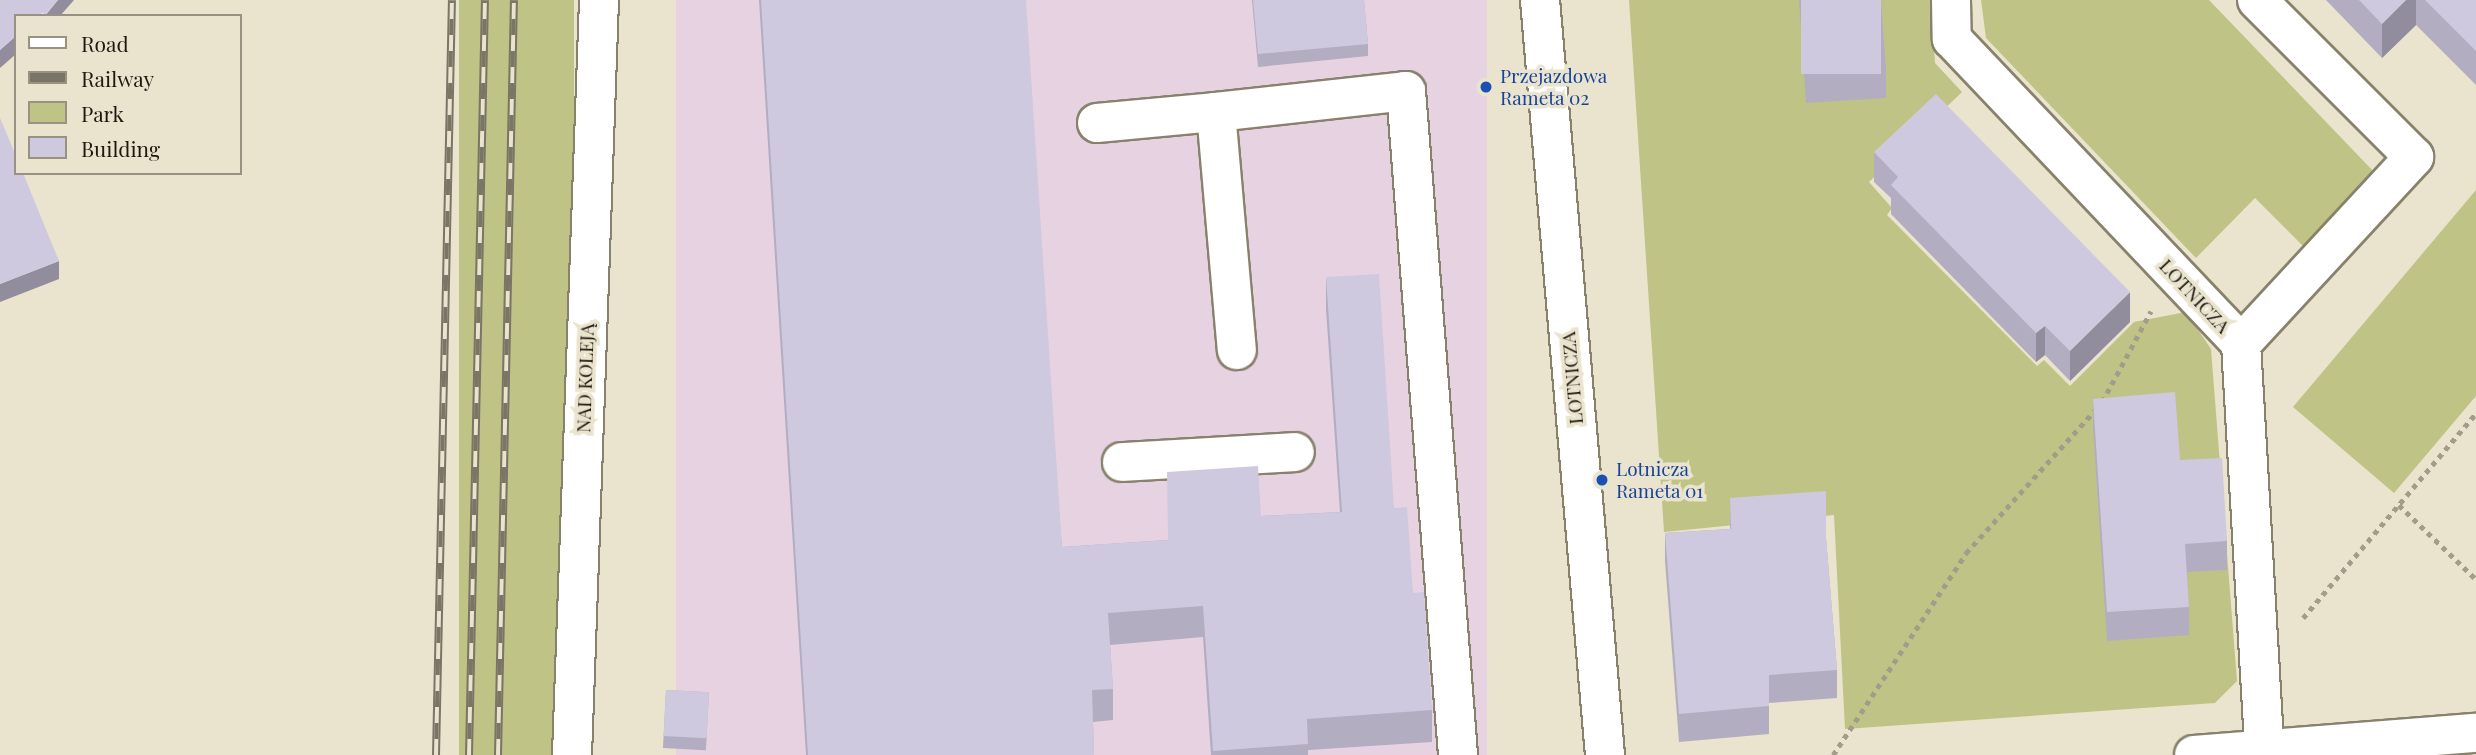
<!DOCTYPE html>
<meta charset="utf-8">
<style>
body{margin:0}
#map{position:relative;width:2476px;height:755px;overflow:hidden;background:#eae3cd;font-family:"Playfair Display",serif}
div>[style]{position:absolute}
.industrial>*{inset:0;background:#e7d2e2;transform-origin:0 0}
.green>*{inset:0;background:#bfc486;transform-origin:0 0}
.path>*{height:4.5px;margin-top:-2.25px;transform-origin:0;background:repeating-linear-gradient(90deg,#a29c8b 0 5px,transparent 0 10px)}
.roads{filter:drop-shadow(2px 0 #88826d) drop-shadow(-2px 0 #88826d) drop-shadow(0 2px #88826d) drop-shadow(0 -2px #88826d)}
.minor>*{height:38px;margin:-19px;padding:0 19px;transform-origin:19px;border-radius:19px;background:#fff}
.rail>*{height:8px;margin-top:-4px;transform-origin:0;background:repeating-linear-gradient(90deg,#eae3cd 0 16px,#7a7567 0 32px);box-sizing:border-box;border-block:2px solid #7a7567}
.wall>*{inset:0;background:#b2adc0;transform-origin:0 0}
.shaded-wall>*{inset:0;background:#918d9c}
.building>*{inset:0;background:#cfc9df;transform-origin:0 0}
.dots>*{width:19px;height:19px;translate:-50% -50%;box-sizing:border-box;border:4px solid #eae3cd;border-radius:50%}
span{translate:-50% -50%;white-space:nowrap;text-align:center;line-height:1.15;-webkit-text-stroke:7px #eae3cd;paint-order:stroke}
.transit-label{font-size:19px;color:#164399}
.left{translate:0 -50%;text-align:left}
.street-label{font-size:19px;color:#1c1911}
.legend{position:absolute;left:14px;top:14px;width:228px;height:161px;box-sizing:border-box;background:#eae3cd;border:2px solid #989282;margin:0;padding:9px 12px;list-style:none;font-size:21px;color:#1c1911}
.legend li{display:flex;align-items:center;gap:14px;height:35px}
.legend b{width:35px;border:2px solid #989282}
</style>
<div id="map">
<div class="industrial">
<i style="left:676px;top:0;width:811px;height:756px"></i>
</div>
<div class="green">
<i style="left:459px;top:0;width:115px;height:755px"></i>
<i style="clip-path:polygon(1629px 0,1931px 0,1935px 63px,1962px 92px,1869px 182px,1892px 208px,1887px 215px,2037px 366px,2044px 360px,2070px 386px,2134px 322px,2186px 312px,2211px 349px,2237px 681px,2215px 703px,1845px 729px,1834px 515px,1664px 532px)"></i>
<i style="clip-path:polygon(1981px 0,2209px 0,2375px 173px,2305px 248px,2255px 198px,2196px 258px,1986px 38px)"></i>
<i style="clip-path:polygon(2476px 190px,2476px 396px,2394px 493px,2293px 407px)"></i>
</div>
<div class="path">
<i style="left:2102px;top:402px;width:103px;rotate:-61.7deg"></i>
<i style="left:2399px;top:505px;width:107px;rotate:43.9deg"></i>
<i style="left:2303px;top:618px;width:268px;rotate:-49.8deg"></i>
<i style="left:1833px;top:755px;width:242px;rotate:-56.6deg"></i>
<i style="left:1966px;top:553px;width:194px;rotate:-47.9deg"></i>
</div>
<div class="roads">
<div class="minor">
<i style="left:1540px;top:0;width:758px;rotate:85.08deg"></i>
<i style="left:1951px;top:0;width:39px;rotate:89deg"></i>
<i style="left:1952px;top:39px;width:420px;rotate:46.5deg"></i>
<i style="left:2241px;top:344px;width:412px;rotate:86.7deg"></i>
<i style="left:1216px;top:112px;width:191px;rotate:-6.3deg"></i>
<i style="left:1406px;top:91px;width:666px;rotate:85.52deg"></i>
<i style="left:1097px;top:123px;width:120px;rotate:-5.3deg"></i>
<i style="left:1216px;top:112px;width:239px;rotate:85deg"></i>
<i style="left:2241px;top:344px;width:255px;rotate:-47.2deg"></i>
<i style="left:2414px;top:157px;width:222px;rotate:-135deg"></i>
<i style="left:1122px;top:462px;width:173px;rotate:-3.3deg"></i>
<i style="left:572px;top:755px;width:755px;rotate:-87.95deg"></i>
<i style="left:2194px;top:755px;width:283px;rotate:-4.5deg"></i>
</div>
</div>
<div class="rail">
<i style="left:436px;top:755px;width:755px;rotate:-88.79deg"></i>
<i style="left:469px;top:755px;width:755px;rotate:-88.79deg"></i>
<i style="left:498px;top:755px;width:755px;rotate:-88.79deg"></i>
</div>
<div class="wall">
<i style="clip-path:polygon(759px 0,1014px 0,1062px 547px,1167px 540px,1261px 516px,1340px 512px,1326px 309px,1326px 277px,1394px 508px,1413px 593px,1432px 710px,1432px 742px,1308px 750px,1308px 755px,1211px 755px,1203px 637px,1110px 645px,1113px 689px,1113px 720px,1093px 722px,1094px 755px,806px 755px)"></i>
<i style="clip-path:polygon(1252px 0,1364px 0,1368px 44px,1368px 56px,1258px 67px)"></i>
<i style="clip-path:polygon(1799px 0,1881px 0,1886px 69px,1886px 98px,1806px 103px)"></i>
<i style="clip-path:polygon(2326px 0,2476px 0,2476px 85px,2416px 25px,2382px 58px)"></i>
<i style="clip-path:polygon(1874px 152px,2130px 322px,2070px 381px,2045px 355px,2036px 362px,1891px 214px,1891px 198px,1874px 182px)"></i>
<i style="clip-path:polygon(2093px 399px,2180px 460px,2227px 541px,2227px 570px,2187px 572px,2189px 607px,2189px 635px,2107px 641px,2093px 427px)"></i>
<i style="clip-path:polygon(1730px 498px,1826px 538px,1837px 670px,1837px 698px,1769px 703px,1769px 734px,1679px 742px,1665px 561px,1665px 533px,1730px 529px)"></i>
<i style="left:666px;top:690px;width:43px;height:58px;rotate:3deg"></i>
</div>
<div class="shaded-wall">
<i style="clip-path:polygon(58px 0,74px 0,60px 16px,45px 16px)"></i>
<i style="clip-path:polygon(2406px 0,2416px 0,2416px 25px,2382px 58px,2382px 24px)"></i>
<i style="clip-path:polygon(16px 36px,16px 54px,0 68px,0 50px)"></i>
<i style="clip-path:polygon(59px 261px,59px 279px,0 302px,0 284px)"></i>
<i style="clip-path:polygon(2130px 292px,2130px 322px,2070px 381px,2070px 351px)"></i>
<i style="clip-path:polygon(2045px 326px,2045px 355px,2036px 362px,2036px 333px)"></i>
</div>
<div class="building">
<i style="clip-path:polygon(0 0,58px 0,45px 15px,43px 12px,38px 16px,16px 16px,16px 36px,0 50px)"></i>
<i style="clip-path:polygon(761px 0,1026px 0,1062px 547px,1168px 540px,1167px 472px,1258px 466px,1261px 516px,1342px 512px,1326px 277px,1379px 274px,1394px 508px,1407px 507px,1413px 593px,1424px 592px,1432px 710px,1307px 719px,1308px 744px,1213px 751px,1203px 606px,1108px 613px,1113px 689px,1092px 690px,1094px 755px,808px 755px)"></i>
<i style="clip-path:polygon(1253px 0,1364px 0,1368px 44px,1258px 54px)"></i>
<i style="left:1801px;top:0;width:80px;height:74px"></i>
<i style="clip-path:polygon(2359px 0,2406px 0,2382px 24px)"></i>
<i style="clip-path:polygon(2425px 0,2476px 0,2476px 51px)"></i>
<i style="clip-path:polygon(1936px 94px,2130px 292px,2070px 351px,2045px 326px,2036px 333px,1891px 185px,1898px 177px,1874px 152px)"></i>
<i style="clip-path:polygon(0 118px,16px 156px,16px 173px,23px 173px,59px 261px,0 284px)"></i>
<i style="clip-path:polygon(2175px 392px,2180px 460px,2222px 458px,2227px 541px,2185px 544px,2189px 607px,2107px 612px,2093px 399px)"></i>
<i style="clip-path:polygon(1826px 491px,1826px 537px,1837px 670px,1769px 675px,1769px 706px,1679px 714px,1665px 533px,1731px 529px,1730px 498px)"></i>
<i style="left:666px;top:690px;width:43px;height:46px;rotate:3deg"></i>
</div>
<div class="dots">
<i style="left:1486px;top:87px;background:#1a4fb4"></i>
<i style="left:1602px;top:480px;background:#1a4fb4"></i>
</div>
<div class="transit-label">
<span class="left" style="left:1500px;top:87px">Przejazdowa<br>Rameta 02</span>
<span class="left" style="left:1616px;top:480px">Lotnicza<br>Rameta 01</span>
</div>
<div class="street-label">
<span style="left:2195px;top:296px;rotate:47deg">LOTNICZA</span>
<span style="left:585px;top:378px;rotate:-88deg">NAD KOLEJĄ</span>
<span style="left:1572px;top:378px;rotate:-95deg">LOTNICZA</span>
</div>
<ul class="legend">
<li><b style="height:9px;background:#fff"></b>Road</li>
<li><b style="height:9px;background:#7a7567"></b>Railway</li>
<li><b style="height:19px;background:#bfc486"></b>Park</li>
<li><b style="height:19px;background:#cfc9df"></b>Building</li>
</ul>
</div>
